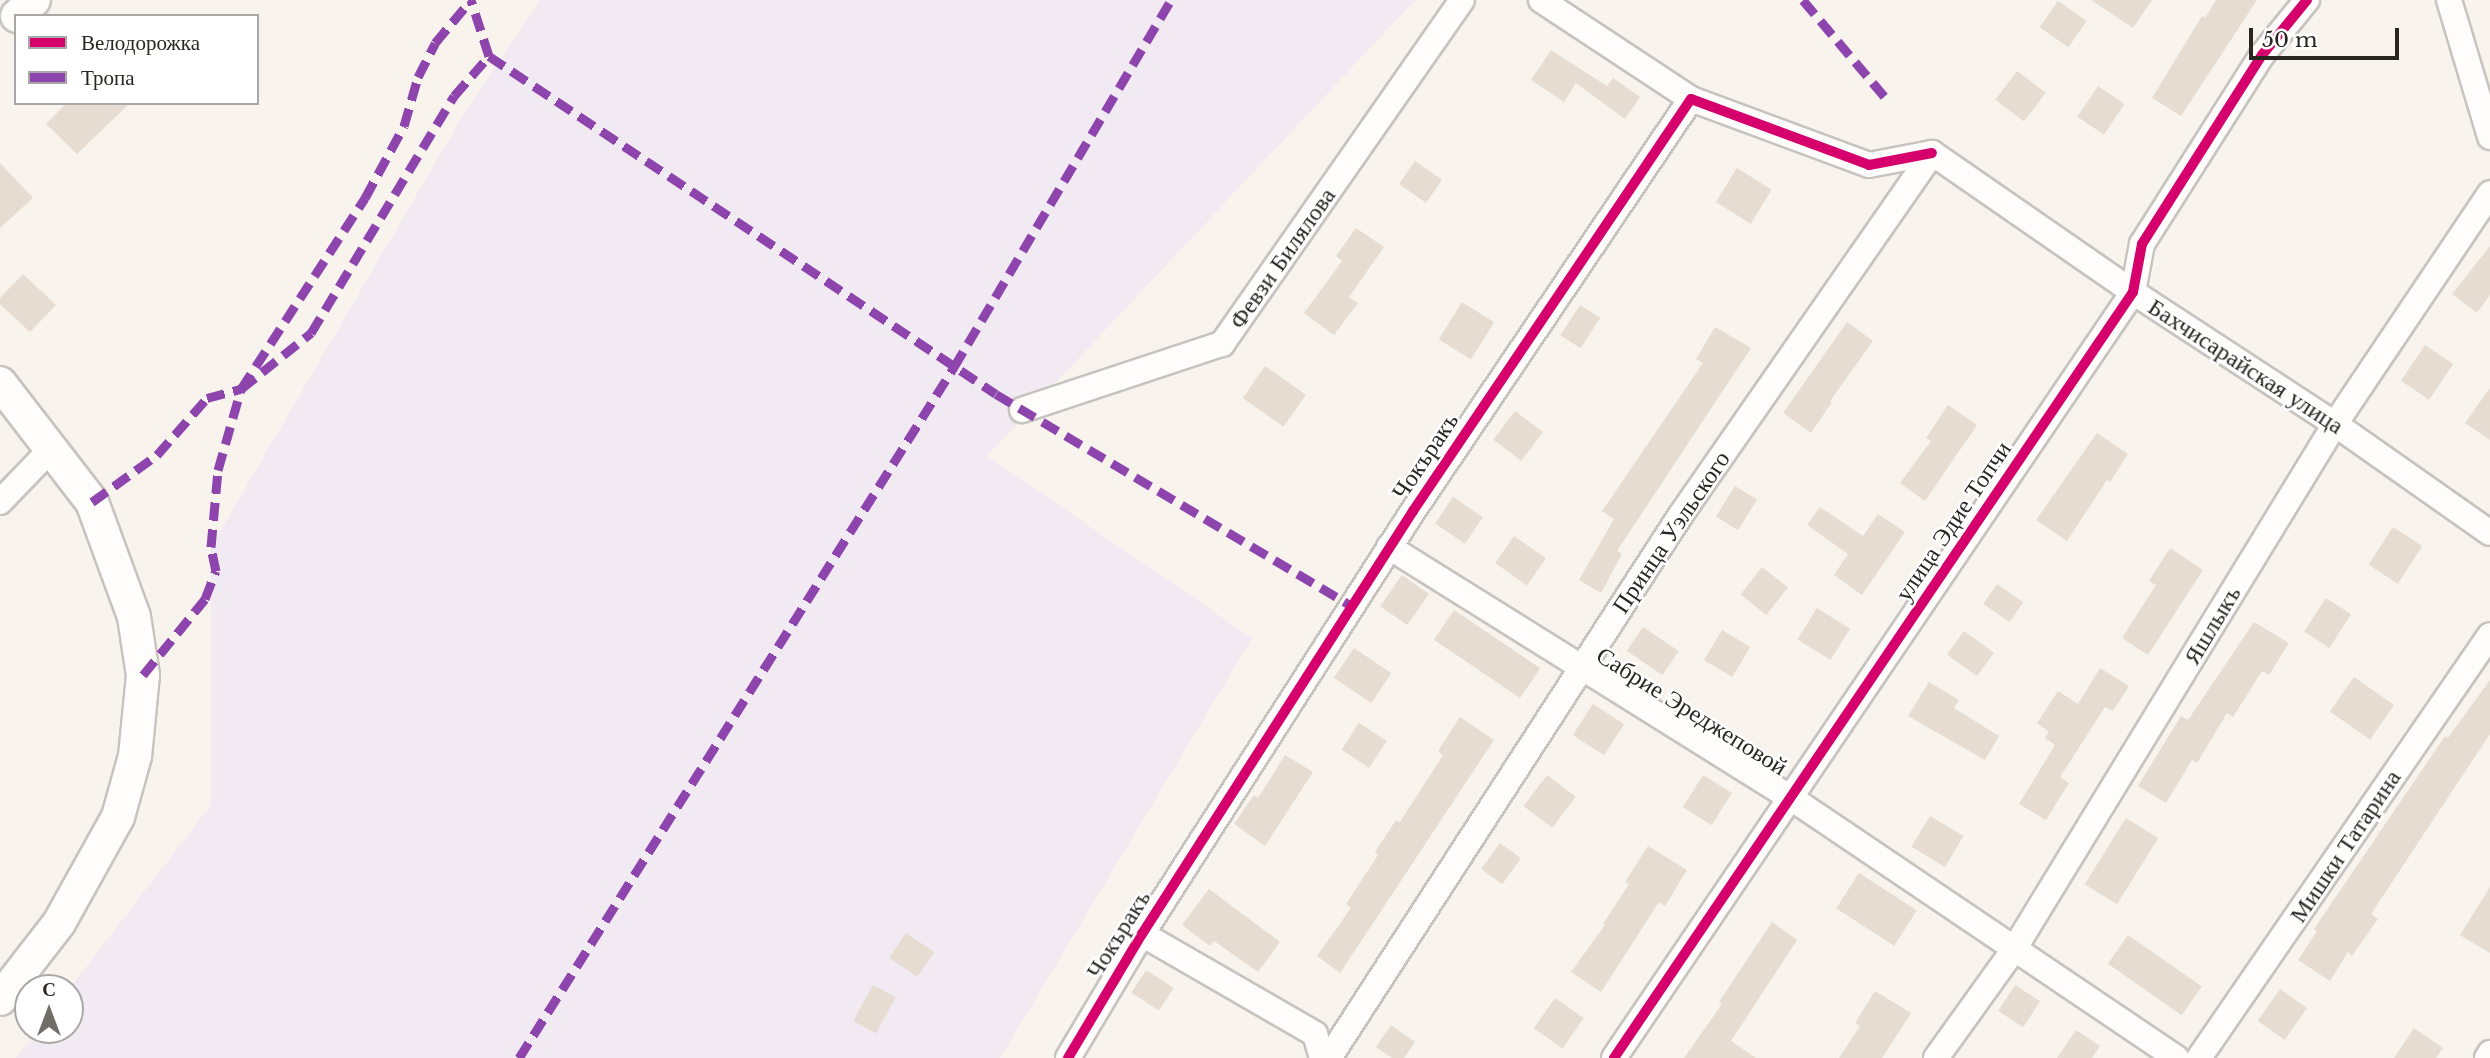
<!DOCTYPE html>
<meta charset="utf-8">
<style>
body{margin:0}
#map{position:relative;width:2490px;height:1058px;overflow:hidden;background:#f8f3ed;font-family:"Libre Baskerville",serif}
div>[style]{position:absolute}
.green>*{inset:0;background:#f1eaf3}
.building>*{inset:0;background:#e6dcd2;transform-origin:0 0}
.roads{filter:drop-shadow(2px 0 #c7c3bf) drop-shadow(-2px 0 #c7c3bf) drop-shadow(0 2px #c7c3bf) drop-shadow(0 -2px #c7c3bf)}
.minor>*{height:24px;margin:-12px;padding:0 12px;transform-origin:12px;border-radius:12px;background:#fefdfc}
.major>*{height:32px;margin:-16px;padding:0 16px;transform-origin:16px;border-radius:16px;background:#fefdfc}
.quiet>*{height:9px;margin-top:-4.5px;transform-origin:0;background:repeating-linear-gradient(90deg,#8e44ad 0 18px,transparent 0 27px)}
.cycleway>*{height:10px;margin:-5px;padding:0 5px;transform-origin:5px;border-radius:5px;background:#d6006c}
span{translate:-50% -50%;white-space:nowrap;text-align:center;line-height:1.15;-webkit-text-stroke:5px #fff;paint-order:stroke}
.street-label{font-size:24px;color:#292622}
.legend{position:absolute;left:14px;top:14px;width:245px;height:91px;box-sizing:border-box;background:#fff;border:2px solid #a9a8a7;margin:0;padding:9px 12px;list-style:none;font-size:21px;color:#292622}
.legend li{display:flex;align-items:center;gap:14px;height:35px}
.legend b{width:35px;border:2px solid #a9a8a7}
.north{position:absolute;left:14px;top:974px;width:70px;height:70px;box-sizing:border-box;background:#fff;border:2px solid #a9a8a7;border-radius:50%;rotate:0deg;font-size:19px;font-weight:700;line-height:28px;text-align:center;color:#292622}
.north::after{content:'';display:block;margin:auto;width:24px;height:32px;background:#716e69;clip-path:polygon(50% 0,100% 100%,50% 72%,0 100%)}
.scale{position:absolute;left:2249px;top:28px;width:150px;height:32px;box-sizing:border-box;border:4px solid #292622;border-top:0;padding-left:9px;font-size:21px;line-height:24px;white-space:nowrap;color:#292622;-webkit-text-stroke:5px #fff;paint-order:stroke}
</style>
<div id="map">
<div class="green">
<i style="clip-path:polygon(541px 0,1415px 0,987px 456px,1252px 638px,1000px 1058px,16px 1058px,38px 1030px,70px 1030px,70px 988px,211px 805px,211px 547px,465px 112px)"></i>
</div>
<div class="building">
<i style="clip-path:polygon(2091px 0,2152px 0,2133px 28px)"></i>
<i style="clip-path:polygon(2216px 0,2257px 0,2181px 116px,2152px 98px,2202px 16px,2205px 18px)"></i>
<i style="left:2058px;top:1px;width:35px;height:32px;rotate:35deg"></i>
<i style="clip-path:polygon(1551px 50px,1607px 86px,1613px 78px,1640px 97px,1625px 119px,1576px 83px,1564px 102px,1531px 80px)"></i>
<i style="left:2017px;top:71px;width:36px;height:36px;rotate:37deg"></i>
<i style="left:2098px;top:86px;width:32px;height:37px;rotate:34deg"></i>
<i style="clip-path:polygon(67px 103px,130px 103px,77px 154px,46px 124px)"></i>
<i style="left:1415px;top:161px;width:33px;height:28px;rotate:35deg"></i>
<i style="clip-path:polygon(0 163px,33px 198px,0 228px)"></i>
<i style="left:1737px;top:168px;width:41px;height:40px;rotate:32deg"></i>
<i style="clip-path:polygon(1356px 228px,1384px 247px,1349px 297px,1358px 303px,1334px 335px,1304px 313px,1342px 261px,1336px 256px)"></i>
<i style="clip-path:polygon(2490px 246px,2490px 295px,2477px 313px,2452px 294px)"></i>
<i style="clip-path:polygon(23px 274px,56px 305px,30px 332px,0 304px,0 298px)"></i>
<i style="left:1462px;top:302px;width:38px;height:44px;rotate:32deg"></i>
<i style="left:1580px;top:305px;width:24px;height:36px;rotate:33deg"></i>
<i style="clip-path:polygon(1847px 322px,1873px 341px,1830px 401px,1832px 402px,1811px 433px,1783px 413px)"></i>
<i style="clip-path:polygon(1715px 327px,1751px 348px,1617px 551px,1622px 554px,1601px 593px,1579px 580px,1614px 519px,1602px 511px,1703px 363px,1696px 359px)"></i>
<i style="left:2425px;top:345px;width:34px;height:43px;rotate:34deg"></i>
<i style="left:1265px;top:366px;width:50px;height:39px;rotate:35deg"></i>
<i style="clip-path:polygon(2490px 388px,2490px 440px,2465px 423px)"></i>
<i style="clip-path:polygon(1948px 405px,1977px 425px,1925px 501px,1900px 483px,1931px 441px,1926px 438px)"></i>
<i style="left:1515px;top:411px;width:35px;height:36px;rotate:37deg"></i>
<i style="clip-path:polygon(2097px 433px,2128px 454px,2110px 482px,2107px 480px,2067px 541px,2036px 520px)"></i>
<i style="left:1735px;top:486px;width:26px;height:36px;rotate:32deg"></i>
<i style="left:1453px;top:497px;width:36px;height:32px;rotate:34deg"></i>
<i style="clip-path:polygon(1820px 507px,1863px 536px,1878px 514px,1905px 532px,1862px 595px,1834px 575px,1848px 554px,1807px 525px)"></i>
<i style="left:2393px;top:527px;width:35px;height:45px;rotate:33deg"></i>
<i style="left:1514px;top:536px;width:39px;height:33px;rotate:35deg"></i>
<i style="clip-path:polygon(2170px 548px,2203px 570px,2148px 655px,2122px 638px,2156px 585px,2149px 581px)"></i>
<i style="left:1762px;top:567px;width:33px;height:35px;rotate:38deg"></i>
<i style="left:1402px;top:575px;width:33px;height:38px;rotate:35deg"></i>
<i style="left:1997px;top:584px;width:32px;height:24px;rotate:35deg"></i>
<i style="left:2326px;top:598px;width:30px;height:40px;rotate:33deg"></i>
<i style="left:1817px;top:608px;width:39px;height:37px;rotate:32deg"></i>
<i style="left:1454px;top:610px;width:104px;height:36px;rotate:34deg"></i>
<i style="clip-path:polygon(2254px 622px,2289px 643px,2269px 675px,2262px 671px,2233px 717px,2227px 713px,2197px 763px,2192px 760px,2166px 803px,2138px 786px,2181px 716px,2188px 720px)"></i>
<i style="left:1643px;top:627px;width:43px;height:29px;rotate:34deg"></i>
<i style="left:1722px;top:630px;width:33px;height:35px;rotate:31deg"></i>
<i style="left:1964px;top:631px;width:37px;height:29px;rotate:36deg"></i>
<i style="left:1354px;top:648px;width:45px;height:36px;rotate:34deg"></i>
<i style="clip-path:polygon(2100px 668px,2129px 686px,2113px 711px,2105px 707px,2060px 777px,2069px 783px,2046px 820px,2019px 804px,2055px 745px,2045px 738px,2049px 732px,2037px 723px,2058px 691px,2078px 704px)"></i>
<i style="left:2354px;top:677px;width:49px;height:42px;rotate:35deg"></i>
<i style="clip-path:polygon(2490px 680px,2490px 734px,2371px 914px,2378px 919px,2352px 956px,2348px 952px,2330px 981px,2298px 960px,2317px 931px,2314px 929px,2445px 736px,2448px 738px)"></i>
<i style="clip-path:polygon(1929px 682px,1959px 700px,1954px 708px,1999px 736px,1985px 760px,1908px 716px)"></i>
<i style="left:1593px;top:704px;width:37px;height:37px;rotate:33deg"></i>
<i style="clip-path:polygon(1460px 717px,1494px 740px,1340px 973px,1317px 956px,1351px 908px,1346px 904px,1378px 855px,1375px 852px,1396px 820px,1400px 822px,1443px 755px,1438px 751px)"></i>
<i style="left:1359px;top:723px;width:33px;height:32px;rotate:33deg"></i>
<i style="clip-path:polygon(1285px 755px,1313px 772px,1265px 846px,1234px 824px,1254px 795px,1258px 798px)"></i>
<i style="left:1547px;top:775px;width:36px;height:39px;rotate:37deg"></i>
<i style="left:1703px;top:775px;width:34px;height:38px;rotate:32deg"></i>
<i style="left:1930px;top:816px;width:39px;height:36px;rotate:31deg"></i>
<i style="left:2126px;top:818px;width:38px;height:78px;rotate:32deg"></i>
<i style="left:1500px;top:843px;width:26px;height:32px;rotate:36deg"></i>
<i style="clip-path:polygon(1648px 846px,1687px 870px,1665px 906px,1659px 902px,1601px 992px,1571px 972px,1605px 925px,1603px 924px,1629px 884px,1625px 882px)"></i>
<i style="left:1859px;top:873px;width:69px;height:42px;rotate:33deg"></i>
<i style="clip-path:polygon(2490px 887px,2490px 953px,2460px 935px)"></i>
<i style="clip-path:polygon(1209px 889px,1280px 942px,1258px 972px,1214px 941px,1210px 946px,1182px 925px)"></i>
<i style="clip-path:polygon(1772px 922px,1797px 940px,1731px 1041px,1756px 1058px,1684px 1058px,1722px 1004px,1719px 1002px)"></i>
<i style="left:906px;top:933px;width:34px;height:30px;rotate:34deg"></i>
<i style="left:2128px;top:935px;width:90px;height:35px;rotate:35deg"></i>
<i style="left:1146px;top:970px;width:33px;height:27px;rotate:33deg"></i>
<i style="left:873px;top:985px;width:26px;height:41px;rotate:29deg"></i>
<i style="left:2015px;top:985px;width:30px;height:31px;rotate:33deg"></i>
<i style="left:2280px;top:989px;width:33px;height:39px;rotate:35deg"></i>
<i style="clip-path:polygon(1875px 991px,1911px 1013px,1882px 1058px,1839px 1058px,1860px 1026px,1855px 1023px)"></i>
<i style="left:1555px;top:998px;width:35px;height:37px;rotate:35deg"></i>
<i style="clip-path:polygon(1391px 1025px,1415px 1042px,1404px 1058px,1392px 1058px,1376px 1047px)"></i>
<i style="clip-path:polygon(2414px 1028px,2443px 1048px,2436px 1058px,2394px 1058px)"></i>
<i style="clip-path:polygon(2076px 1030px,2100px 1046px,2092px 1058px,2057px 1058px)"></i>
</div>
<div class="roads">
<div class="minor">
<i style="left:1541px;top:0;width:180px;rotate:33.4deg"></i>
<i style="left:2449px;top:0;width:143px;rotate:73.3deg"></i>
<i style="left:1932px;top:153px;width:244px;rotate:34.7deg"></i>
<i style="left:2133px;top:292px;width:241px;rotate:33.2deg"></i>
<i style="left:2335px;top:424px;width:189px;rotate:35.1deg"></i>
<i style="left:1022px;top:410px;width:211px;rotate:-18.3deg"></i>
<i style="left:1222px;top:344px;width:419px;rotate:-55.1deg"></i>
<i style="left:0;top:502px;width:75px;rotate:-46.1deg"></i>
<i style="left:1389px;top:547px;width:474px;rotate:32deg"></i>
<i style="left:1791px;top:798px;width:465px;rotate:34deg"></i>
<i style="left:1142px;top:934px;width:200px;rotate:30deg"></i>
<i style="left:1315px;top:1034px;width:25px;rotate:74deg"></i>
<i style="left:1068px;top:1058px;width:144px;rotate:-59.2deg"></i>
<i style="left:1142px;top:934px;width:502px;rotate:-57.35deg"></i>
<i style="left:1413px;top:511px;width:497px;rotate:-56deg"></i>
<i style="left:1691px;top:99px;width:190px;rotate:20.3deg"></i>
<i style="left:1869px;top:165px;width:64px;rotate:-10.8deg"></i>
<i style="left:1329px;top:1058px;width:646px;rotate:-57.07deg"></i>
<i style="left:1680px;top:516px;width:442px;rotate:-55.2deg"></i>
<i style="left:1614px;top:1058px;width:925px;rotate:-55.88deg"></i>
<i style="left:2133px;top:292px;width:49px;rotate:-79.4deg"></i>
<i style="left:2142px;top:244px;width:224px;rotate:-57.6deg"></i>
<i style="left:2262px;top:55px;width:71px;rotate:-50.7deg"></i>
<i style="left:1936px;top:1058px;width:132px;rotate:-54.3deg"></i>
<i style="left:2013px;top:951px;width:618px;rotate:-58.57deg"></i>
<i style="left:2335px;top:424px;width:278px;rotate:-56.1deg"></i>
<i style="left:2199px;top:1058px;width:513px;rotate:-55.47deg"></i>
<i style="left:2487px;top:1058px;width:6px;rotate:-59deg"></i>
</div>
<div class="major">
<i style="left:17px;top:16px;width:23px;rotate:-43deg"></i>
<i style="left:0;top:383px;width:150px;rotate:52.3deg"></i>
<i style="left:92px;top:502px;width:122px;rotate:69.9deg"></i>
<i style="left:134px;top:617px;width:59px;rotate:81.2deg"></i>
<i style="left:143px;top:675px;width:81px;rotate:95.6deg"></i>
<i style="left:135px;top:756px;width:63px;rotate:105.6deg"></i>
<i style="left:118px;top:817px;width:121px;rotate:119.1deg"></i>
<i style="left:59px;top:923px;width:96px;rotate:127.8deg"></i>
</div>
</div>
<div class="quiet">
<i style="left:1803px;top:0;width:126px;rotate:49.8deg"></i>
<i style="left:489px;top:56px;width:609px;rotate:33.69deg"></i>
<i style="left:996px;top:394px;width:414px;rotate:30.8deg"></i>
<i style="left:92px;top:502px;width:80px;rotate:-35.9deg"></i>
<i style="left:157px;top:455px;width:76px;rotate:-48.7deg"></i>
<i style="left:207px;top:398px;width:35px;rotate:-15deg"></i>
<i style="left:241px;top:389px;width:90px;rotate:-38.7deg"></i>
<i style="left:311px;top:333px;width:277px;rotate:-58.9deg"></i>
<i style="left:454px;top:96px;width:53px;rotate:-48.8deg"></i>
<i style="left:489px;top:56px;width:59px;rotate:-107.8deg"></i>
<i style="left:143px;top:675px;width:98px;rotate:-50.8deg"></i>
<i style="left:205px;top:599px;width:30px;rotate:-69deg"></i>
<i style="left:216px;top:571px;width:25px;rotate:-102deg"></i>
<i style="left:211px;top:547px;width:77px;rotate:-84.8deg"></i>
<i style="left:218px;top:470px;width:84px;rotate:-74.1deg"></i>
<i style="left:241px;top:389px;width:228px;rotate:-57deg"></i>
<i style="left:365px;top:198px;width:82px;rotate:-61.6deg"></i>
<i style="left:404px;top:126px;width:51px;rotate:-74.1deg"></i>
<i style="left:418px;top:77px;width:38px;rotate:-63deg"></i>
<i style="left:435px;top:43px;width:56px;rotate:-50.1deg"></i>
<i style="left:519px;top:1058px;width:817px;rotate:-57.81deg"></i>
<i style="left:954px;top:367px;width:426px;rotate:-59.4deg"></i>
</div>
<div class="cycleway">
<i style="left:1068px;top:1058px;width:144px;rotate:-59.2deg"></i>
<i style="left:1142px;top:934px;width:502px;rotate:-57.35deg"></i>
<i style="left:1413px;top:511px;width:497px;rotate:-56deg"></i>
<i style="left:1691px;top:99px;width:190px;rotate:20.3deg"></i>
<i style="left:1869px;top:165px;width:64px;rotate:-10.8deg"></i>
<i style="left:1614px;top:1058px;width:925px;rotate:-55.88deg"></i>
<i style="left:2133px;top:292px;width:49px;rotate:-79.4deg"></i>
<i style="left:2142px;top:244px;width:224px;rotate:-57.6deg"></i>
<i style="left:2262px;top:55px;width:71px;rotate:-50.7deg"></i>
</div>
<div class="street-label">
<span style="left:1282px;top:258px;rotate:-55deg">Февзи Билялова</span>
<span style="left:2246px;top:366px;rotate:33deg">Бахчисарайская улица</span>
<span style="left:1425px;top:456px;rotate:-56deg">Чокъракъ</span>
<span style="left:1953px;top:521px;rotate:-56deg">улица Эдие Топчи</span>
<span style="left:1671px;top:532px;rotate:-56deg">Принца Уэльского</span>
<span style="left:2212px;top:625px;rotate:-59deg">Яшлыкъ</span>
<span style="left:1692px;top:711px;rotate:32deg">Сабрие Эреджеповой</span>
<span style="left:2345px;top:846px;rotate:-56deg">Мишки Татарина</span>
<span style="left:1118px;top:934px;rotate:-58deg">Чокъракъ</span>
</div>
<ul class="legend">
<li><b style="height:9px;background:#d6006c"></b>Велодорожка</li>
<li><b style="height:9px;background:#8e44ad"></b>Тропа</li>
</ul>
<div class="north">С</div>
<div class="scale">50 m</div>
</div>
